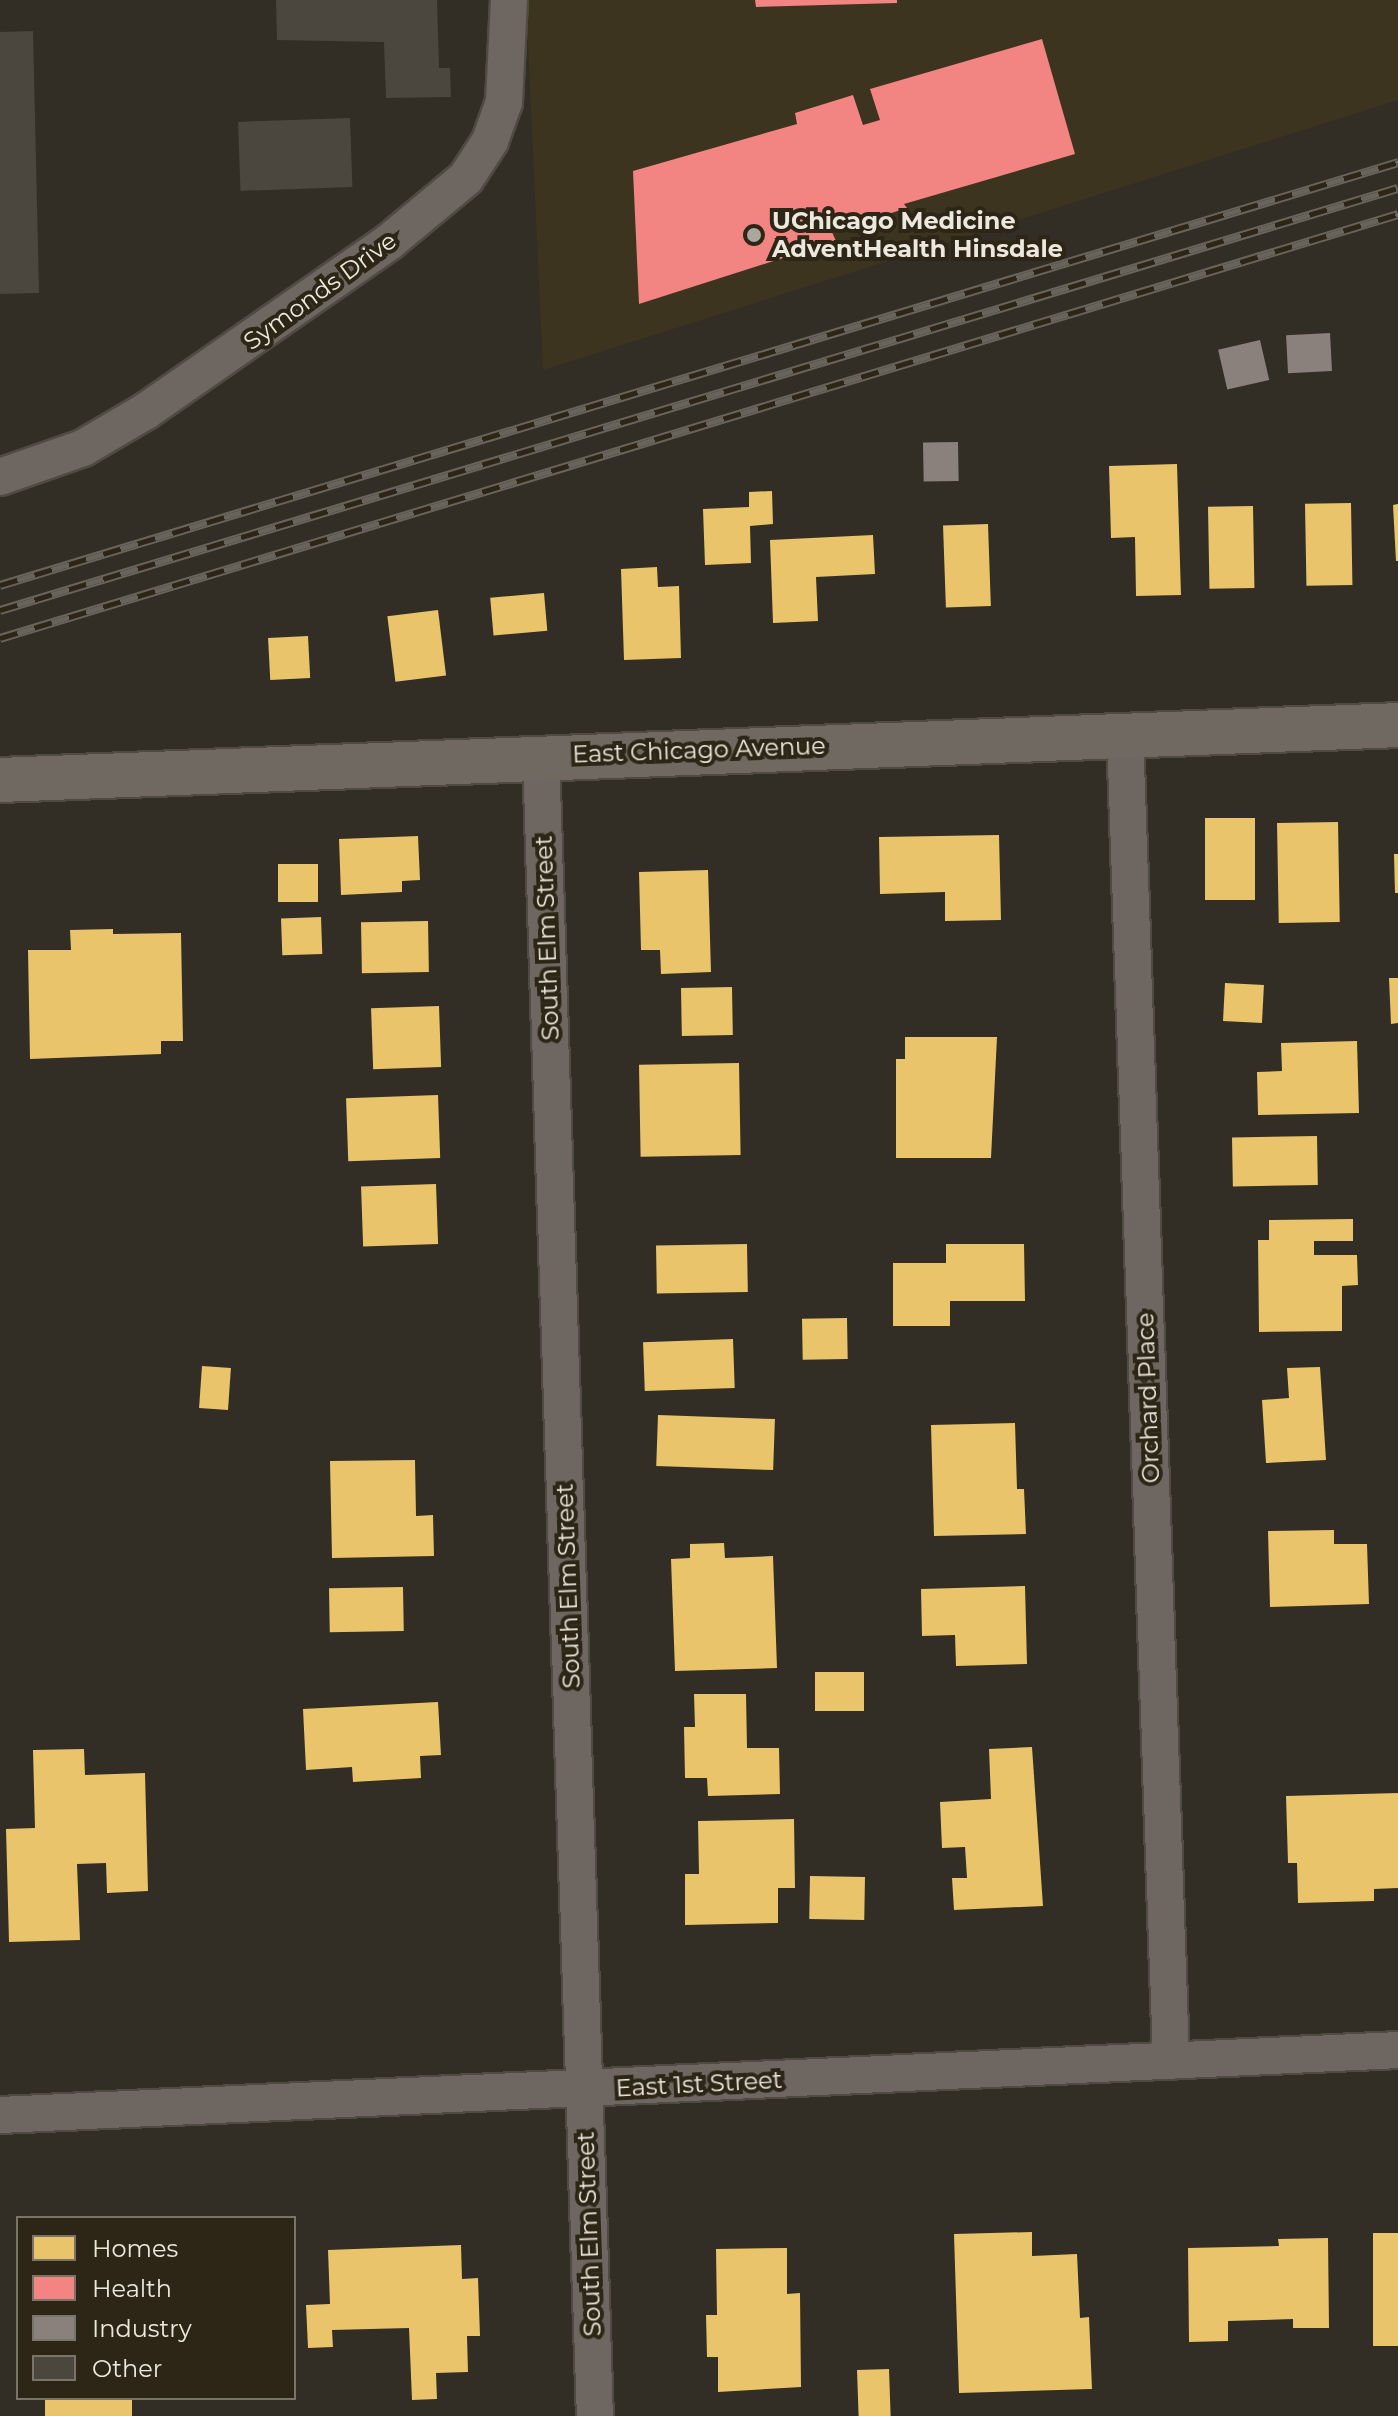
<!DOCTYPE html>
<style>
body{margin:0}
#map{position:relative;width:1398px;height:2416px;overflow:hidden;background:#322e25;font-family:Montserrat,sans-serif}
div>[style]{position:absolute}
.built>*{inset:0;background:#3d3420}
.homes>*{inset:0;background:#e9c46a;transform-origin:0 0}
.health>*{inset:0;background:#f28482}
.industry>*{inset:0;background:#8a817c;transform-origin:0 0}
.building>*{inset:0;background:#4b473f;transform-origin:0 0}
.roads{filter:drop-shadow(2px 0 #4f4b43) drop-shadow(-2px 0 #4f4b43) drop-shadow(0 2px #4f4b43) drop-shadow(0 -2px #4f4b43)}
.street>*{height:36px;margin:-18px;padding:0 18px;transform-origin:18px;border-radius:18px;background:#6e6661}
.secondary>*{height:44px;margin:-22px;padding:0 22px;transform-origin:22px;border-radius:22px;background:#706961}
.rail>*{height:9px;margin-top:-4.5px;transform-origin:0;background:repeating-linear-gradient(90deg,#2d2617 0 18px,#68645c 0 36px);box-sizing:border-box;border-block:2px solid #68645c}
.dots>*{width:22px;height:22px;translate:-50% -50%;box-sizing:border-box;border:4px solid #2d2617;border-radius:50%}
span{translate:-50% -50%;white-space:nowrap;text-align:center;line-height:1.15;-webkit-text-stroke:8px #2d2617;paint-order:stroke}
.poi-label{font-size:24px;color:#ece8de;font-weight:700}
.left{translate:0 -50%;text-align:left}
.street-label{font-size:24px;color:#ece8de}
.legend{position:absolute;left:16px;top:2216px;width:280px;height:184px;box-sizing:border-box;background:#2d2617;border:2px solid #797467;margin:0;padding:10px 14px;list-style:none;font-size:24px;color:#ece8de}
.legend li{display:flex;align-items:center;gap:16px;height:40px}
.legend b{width:40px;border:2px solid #797467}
</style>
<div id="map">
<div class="built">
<i style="clip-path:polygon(526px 0,1398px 0,1398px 100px,543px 370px)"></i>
</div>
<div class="homes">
<i style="clip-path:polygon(1177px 464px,1181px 595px,1136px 596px,1135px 537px,1111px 538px,1109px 466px)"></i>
<i style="clip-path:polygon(772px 491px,773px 524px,750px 526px,751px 563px,705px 565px,703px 509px,749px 507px,749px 492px)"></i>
<i style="left:1351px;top:503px;width:82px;height:46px;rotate:89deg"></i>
<i style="clip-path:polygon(1398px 504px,1398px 561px,1396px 561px,1393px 505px)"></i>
<i style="left:1253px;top:506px;width:82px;height:45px;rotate:89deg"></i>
<i style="left:988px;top:524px;width:82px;height:45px;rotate:88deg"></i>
<i style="clip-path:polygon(873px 535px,875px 574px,816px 577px,818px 621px,773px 623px,770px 540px)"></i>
<i style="clip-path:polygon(657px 567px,658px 587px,679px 586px,681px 658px,624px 660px,621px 569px)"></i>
<i style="left:544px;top:593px;width:38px;height:54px;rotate:85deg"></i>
<i style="left:438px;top:610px;width:66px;height:51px;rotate:83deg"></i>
<i style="left:308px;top:636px;width:42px;height:40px;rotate:87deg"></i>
<i style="left:1205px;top:818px;width:50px;height:82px"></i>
<i style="left:1338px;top:822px;width:100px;height:61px;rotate:89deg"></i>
<i style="clip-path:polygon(999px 835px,1001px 920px,945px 921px,945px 892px,880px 894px,879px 837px)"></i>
<i style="clip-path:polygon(418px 836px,420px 880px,402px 881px,402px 892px,341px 895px,339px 839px)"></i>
<i style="clip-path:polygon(1394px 854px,1398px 854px,1398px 893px,1395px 893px)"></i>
<i style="left:278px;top:864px;width:40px;height:38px"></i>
<i style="clip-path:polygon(708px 870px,711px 972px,661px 974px,660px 950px,641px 950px,639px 872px)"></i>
<i style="left:321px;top:917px;width:37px;height:40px;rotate:88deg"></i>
<i style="left:428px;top:921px;width:51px;height:67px;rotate:89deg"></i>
<i style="clip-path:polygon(113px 929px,113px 934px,181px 933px,183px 1041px,161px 1041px,161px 1054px,30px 1059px,28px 950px,71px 950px,70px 930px)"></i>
<i style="clip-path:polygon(1389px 978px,1398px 978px,1398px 1023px,1391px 1024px)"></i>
<i style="left:1225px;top:983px;width:39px;height:38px;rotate:3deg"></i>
<i style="left:732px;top:987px;width:48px;height:51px;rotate:89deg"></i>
<i style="left:439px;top:1006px;width:61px;height:68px;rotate:88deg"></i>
<i style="clip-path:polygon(905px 1037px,997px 1037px,991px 1158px,896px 1158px,896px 1059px,905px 1059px)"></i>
<i style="clip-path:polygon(1357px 1041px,1359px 1113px,1258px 1115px,1257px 1072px,1282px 1071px,1281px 1043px)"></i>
<i style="left:739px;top:1063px;width:92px;height:100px;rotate:89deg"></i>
<i style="left:438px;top:1095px;width:63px;height:92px;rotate:88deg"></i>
<i style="left:1317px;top:1136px;width:49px;height:85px;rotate:89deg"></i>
<i style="left:436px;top:1184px;width:60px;height:75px;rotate:88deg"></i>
<i style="clip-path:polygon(1353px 1219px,1353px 1241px,1314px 1241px,1314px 1255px,1357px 1255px,1358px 1285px,1342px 1286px,1342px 1331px,1259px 1332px,1258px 1240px,1269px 1240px,1269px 1220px)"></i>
<i style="left:747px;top:1244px;width:48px;height:91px;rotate:89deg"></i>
<i style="clip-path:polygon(946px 1244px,1024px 1244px,1025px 1301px,950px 1301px,950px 1326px,893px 1326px,893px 1263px,946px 1263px)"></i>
<i style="left:847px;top:1318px;width:41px;height:45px;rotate:89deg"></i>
<i style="left:733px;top:1339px;width:49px;height:90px;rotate:88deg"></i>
<i style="left:202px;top:1366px;width:29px;height:42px;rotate:4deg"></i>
<i style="clip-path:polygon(1320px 1367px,1326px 1460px,1266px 1463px,1262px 1400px,1289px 1398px,1287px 1368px)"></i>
<i style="left:658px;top:1415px;width:117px;height:51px;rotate:2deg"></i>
<i style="clip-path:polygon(1015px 1423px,1017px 1489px,1024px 1489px,1026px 1534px,934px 1536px,931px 1425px)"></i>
<i style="clip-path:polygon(415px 1460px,416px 1516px,433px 1515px,434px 1556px,332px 1558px,330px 1461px)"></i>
<i style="clip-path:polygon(1334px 1530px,1334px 1544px,1367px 1544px,1369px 1604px,1270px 1607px,1268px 1531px)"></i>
<i style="clip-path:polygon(724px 1543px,725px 1558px,773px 1556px,777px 1668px,675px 1671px,671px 1559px,690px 1558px,690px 1544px)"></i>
<i style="clip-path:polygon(1025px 1586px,1027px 1664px,956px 1666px,955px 1635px,922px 1636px,921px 1589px)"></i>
<i style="left:403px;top:1587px;width:44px;height:74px;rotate:89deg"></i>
<i style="left:815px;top:1672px;width:49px;height:39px"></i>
<i style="clip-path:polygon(694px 1694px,746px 1694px,747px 1748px,779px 1748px,780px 1794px,708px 1796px,707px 1778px,685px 1778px,684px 1727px,695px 1727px)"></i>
<i style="clip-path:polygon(438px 1702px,441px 1755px,420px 1756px,421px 1778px,353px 1782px,352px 1767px,306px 1770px,303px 1709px)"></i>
<i style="clip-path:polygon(1032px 1747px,1043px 1906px,954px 1910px,952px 1878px,967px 1878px,965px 1847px,942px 1848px,940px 1802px,991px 1799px,989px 1749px)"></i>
<i style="clip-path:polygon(84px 1749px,85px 1775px,145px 1773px,148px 1891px,107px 1893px,106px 1863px,77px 1864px,80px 1940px,9px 1942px,6px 1829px,35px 1828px,33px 1750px)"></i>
<i style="clip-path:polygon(1398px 1793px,1398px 1888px,1374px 1889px,1374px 1901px,1298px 1903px,1297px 1863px,1288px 1863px,1286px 1796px)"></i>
<i style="clip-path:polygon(794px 1819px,795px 1888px,778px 1888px,778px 1923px,685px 1925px,685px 1874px,699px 1874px,698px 1821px)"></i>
<i style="left:810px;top:1876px;width:55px;height:43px;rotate:1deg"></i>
<i style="clip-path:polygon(1032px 2232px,1032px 2256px,1077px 2254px,1080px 2318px,1089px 2317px,1092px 2389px,959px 2393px,954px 2234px)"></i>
<i style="left:1373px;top:2233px;width:25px;height:113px"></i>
<i style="clip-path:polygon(1328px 2238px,1329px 2328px,1293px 2328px,1293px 2319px,1228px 2321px,1228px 2341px,1189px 2342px,1188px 2248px,1279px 2246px,1278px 2239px)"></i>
<i style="clip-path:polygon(461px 2245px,462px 2279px,478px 2278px,480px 2336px,467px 2336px,468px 2372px,436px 2373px,437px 2399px,412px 2400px,409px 2328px,332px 2330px,333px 2347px,308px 2348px,306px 2305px,330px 2304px,328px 2250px)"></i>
<i style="clip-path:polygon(787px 2248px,787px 2294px,800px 2293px,801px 2387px,718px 2392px,718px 2357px,707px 2357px,706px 2315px,717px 2315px,716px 2249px)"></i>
<i style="left:889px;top:2369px;width:47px;height:32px;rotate:88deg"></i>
<i style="left:45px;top:2398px;width:87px;height:18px"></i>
</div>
<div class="health">
<i style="clip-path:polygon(755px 0,897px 0,897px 3px,756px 7px)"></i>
<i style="clip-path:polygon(1042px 39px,1075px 154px,904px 204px,907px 208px,832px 232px,836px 241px,639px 304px,633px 171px,797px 124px,795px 113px,853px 95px,863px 125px,880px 120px,870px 89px)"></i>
</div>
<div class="industry">
<i style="left:1330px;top:333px;width:38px;height:44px;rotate:87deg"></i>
<i style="left:1260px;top:340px;width:41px;height:43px;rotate:77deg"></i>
<i style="left:958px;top:442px;width:39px;height:35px;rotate:89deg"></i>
</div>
<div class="building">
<i style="clip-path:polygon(276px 0,437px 0,439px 68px,450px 68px,451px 97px,386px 98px,384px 42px,277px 40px)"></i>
<i style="clip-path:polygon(33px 31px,39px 293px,0 294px,0 32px)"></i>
<i style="left:350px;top:118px;width:69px;height:112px;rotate:88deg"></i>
</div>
<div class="roads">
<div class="street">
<i style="left:0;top:477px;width:88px;rotate:-19.3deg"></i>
<i style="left:83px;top:448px;width:73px;rotate:-30.4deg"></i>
<i style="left:146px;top:411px;width:296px;rotate:-34.8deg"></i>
<i style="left:389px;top:242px;width:100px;rotate:-39.7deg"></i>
<i style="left:466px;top:178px;width:44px;rotate:-57deg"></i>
<i style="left:490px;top:141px;width:41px;rotate:-70.3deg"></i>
<i style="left:504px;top:102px;width:102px;rotate:-87.2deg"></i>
<i style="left:1125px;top:734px;width:1328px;rotate:88.01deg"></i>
<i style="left:541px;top:756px;width:1661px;rotate:88.14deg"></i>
<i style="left:0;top:2115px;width:1400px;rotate:-2.66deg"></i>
</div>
<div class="secondary">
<i style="left:0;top:780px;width:1399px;rotate:-2.25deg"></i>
</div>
</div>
<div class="rail">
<i style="left:0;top:585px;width:1461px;rotate:-16.83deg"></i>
<i style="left:0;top:610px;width:1460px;rotate:-16.8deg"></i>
<i style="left:0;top:638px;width:1461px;rotate:-16.87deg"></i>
</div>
<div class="dots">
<i style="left:754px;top:235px;background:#aba79d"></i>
</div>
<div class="poi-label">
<span class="left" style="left:772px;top:235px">UChicago Medicine<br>AdventHealth Hinsdale</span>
</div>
<div class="street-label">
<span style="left:320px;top:291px;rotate:-36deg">Symonds Drive</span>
<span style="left:699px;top:750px;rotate:-2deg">East Chicago Avenue</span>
<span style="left:547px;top:938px;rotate:-92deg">South Elm Street</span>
<span style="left:1148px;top:1398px;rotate:-92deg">Orchard Place</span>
<span style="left:568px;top:1586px;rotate:-92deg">South Elm Street</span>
<span style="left:699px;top:2084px;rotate:-3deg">East 1st Street</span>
<span style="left:589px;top:2234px;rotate:-92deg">South Elm Street</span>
</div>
<ul class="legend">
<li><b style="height:22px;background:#e9c46a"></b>Homes</li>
<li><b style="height:22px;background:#f28482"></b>Health</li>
<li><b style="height:22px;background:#8a817c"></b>Industry</li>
<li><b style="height:22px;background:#4b473f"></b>Other</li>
</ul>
</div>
